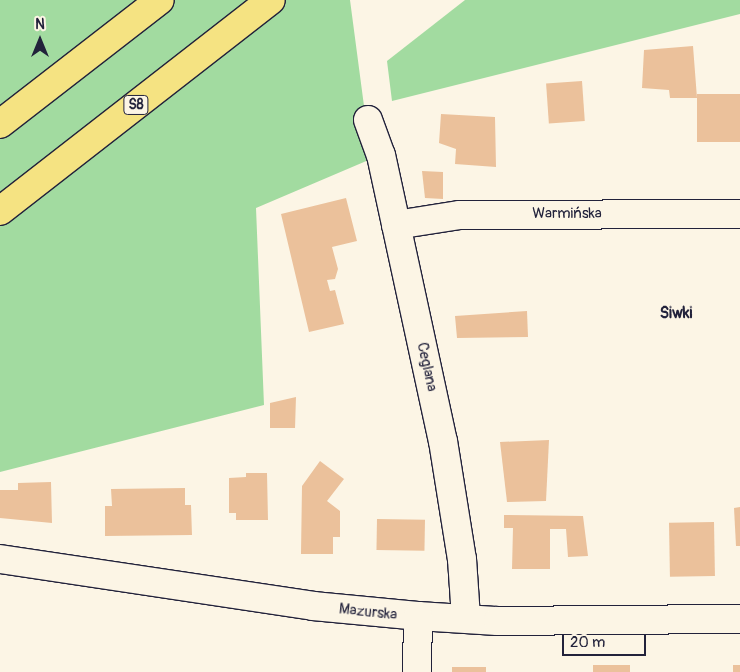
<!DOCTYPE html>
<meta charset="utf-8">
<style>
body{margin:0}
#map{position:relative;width:740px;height:672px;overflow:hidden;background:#fcf5e5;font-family:Pangolin,sans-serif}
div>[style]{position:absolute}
.green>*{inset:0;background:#a2dba0}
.building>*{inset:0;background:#ebc19b;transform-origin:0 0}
.roads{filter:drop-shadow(1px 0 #22223b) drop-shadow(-1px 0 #22223b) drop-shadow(0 1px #22223b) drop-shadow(0 -1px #22223b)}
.minor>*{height:28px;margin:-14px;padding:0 14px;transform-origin:14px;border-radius:14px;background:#fcf5e5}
.highway>*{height:28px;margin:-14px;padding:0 14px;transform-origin:14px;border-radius:14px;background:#f5e382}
span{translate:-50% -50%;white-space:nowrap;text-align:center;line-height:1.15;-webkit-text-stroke:5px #fcf5e5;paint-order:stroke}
.shield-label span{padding:1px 4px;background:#fcf5e5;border:1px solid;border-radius:4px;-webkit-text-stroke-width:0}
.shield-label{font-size:14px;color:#22223b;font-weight:700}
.street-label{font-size:15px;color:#22223b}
.neighbourhood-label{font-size:16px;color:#22223b;font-weight:700}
.north{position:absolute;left:15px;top:15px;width:50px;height:50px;-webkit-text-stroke:4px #fcf5e5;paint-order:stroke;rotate:0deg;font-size:14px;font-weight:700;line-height:20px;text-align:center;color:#22223b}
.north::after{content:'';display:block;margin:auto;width:18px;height:22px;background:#22223b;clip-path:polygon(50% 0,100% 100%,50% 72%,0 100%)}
.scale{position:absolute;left:562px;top:634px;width:84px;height:22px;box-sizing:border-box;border:2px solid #22223b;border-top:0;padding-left:6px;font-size:15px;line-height:18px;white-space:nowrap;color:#22223b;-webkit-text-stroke:4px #fcf5e5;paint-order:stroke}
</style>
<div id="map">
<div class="green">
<i style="clip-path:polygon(0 0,350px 0,371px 159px,256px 208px,264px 405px,0 472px)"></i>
<i style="clip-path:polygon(465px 0,740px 0,740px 14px,392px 101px,387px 61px)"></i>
</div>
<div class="building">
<i style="clip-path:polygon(693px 46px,697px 98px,670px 98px,669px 90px,642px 88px,644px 50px)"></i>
<i style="left:582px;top:81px;width:40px;height:36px;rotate:86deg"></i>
<i style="left:740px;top:94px;width:48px;height:43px;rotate:90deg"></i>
<i style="clip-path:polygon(441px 114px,495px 117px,496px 167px,455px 164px,456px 149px,439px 143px)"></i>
<i style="clip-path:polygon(422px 171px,443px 172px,443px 199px,425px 198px)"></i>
<i style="clip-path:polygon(346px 198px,357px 241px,332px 247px,338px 269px,335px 279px,327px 280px,330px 291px,335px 290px,344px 324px,309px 332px,281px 214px)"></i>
<i style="clip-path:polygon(527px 311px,528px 337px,457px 338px,455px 316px)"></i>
<i style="clip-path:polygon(296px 397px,295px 428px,270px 428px,270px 403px)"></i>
<i style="clip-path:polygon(549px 440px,546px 501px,507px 502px,500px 442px)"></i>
<i style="clip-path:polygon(320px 461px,344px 479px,327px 501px,340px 511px,340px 537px,333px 537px,333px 554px,301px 554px,302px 486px)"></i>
<i style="clip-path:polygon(246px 473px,267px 473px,268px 520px,236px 520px,236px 513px,229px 513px,229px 478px,246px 477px)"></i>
<i style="clip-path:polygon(51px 482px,52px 523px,0 518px,0 490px,18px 490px,18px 483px)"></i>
<i style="clip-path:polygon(185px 488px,185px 505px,191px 505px,192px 535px,105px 536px,105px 506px,112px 506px,111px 489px)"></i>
<i style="clip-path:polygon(740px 507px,740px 546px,736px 546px,734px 508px)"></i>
<i style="clip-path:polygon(504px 515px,583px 516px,588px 556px,568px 557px,566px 529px,550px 529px,550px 569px,512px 569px,513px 528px,504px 528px)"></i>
<i style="left:377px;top:519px;width:48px;height:31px;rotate:1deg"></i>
<i style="left:714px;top:522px;width:54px;height:45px;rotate:89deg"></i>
<i style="left:593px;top:665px;width:37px;height:7px"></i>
<i style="left:733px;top:665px;width:7px;height:7px"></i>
<i style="left:452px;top:667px;width:34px;height:5px"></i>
</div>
<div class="roads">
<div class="minor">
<i style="left:368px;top:120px;width:37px;rotate:70deg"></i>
<i style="left:381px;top:155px;width:293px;rotate:77.8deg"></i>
<i style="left:443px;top:441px;width:120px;rotate:80.9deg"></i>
<i style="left:462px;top:559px;width:59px;rotate:86.1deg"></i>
<i style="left:396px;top:225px;width:65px;rotate:-8.9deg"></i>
<i style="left:460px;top:215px;width:280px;rotate:-0.2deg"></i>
<i style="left:0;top:559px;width:317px;rotate:8.5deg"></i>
<i style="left:313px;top:606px;width:105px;rotate:5.4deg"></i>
<i style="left:418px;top:616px;width:80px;rotate:3.6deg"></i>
<i style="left:498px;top:621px;width:242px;rotate:-0.5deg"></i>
<i style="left:417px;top:672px;width:56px;rotate:-89deg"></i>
</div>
<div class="highway">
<i style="left:0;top:124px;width:202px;rotate:-37.8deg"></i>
<i style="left:0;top:211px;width:343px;rotate:-37.9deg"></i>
</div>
</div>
<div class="shield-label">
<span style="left:136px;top:105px">S8</span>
</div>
<div class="street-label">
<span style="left:567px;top:214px">Warmińska</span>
<span style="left:427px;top:367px;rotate:78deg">Ceglana</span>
<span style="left:368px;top:612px;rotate:6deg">Mazurska</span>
</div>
<div class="neighbourhood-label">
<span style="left:676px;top:313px">Siwki</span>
</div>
<div class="north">N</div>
<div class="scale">20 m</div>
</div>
